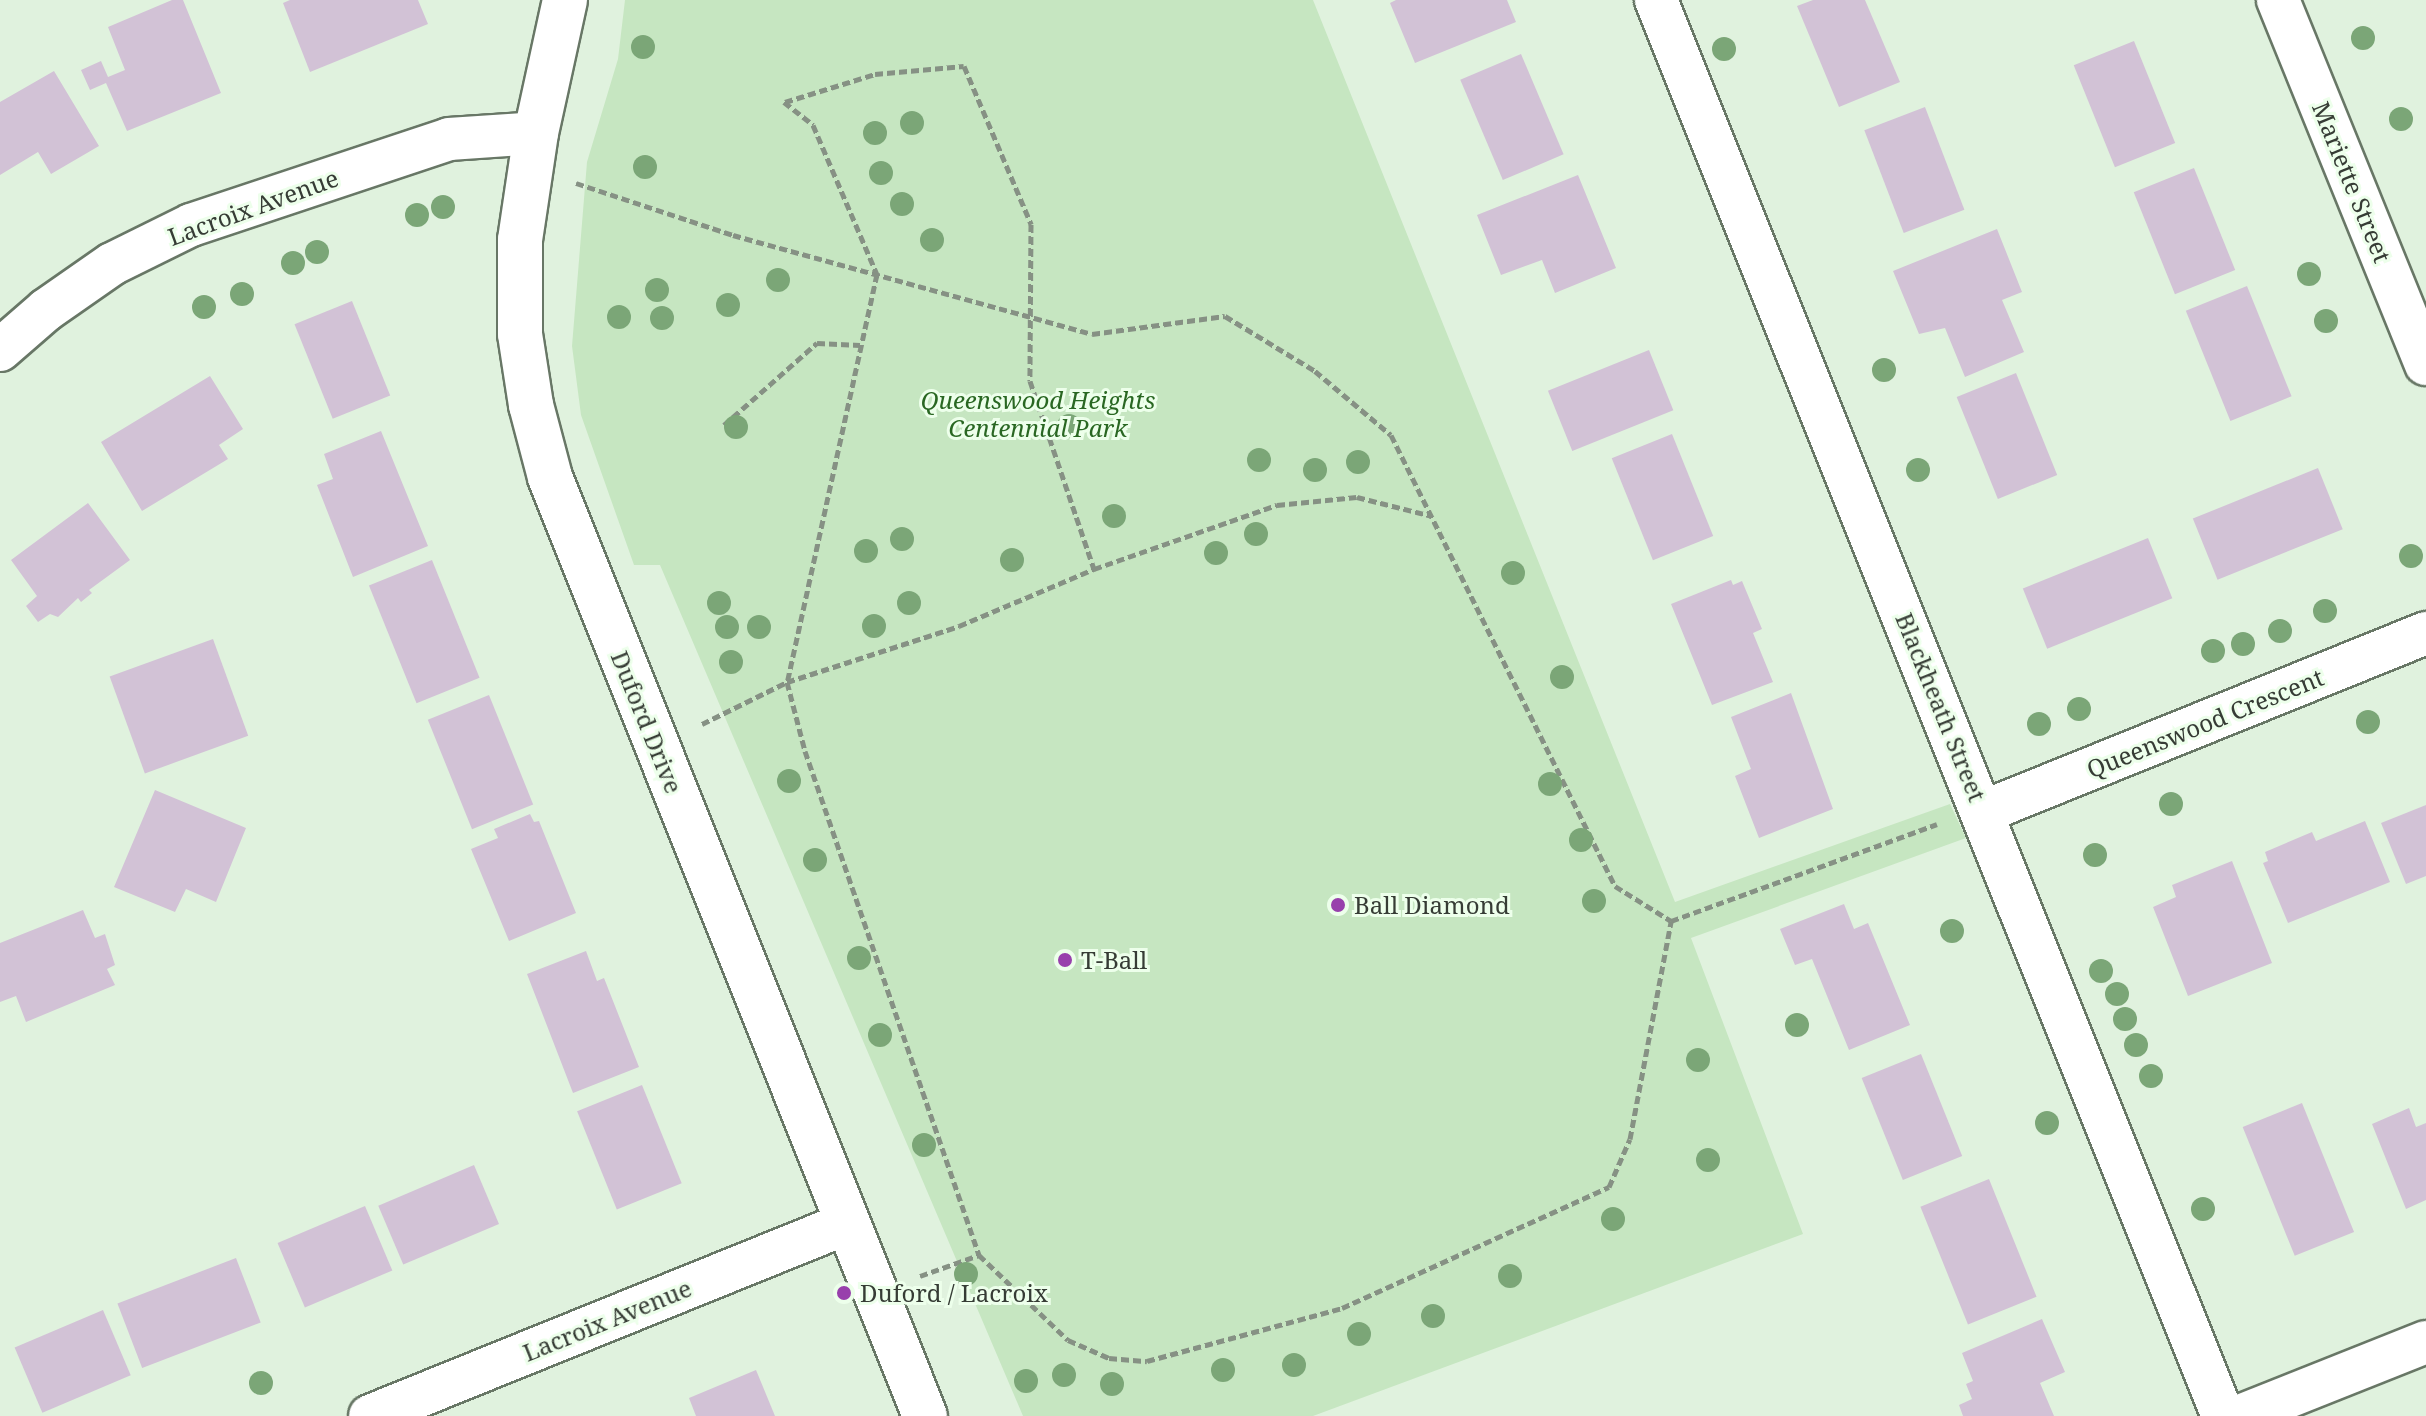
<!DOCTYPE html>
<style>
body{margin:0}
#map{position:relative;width:2426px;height:1416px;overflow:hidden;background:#e0f2de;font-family:"Noto Serif",serif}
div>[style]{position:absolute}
.green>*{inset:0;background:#c6e6c1}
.building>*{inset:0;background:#d2c2d6;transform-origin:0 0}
.path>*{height:5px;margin-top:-2.5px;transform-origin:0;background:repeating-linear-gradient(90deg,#869184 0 8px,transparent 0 12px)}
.roads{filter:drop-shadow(2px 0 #687766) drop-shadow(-2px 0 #687766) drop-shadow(0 2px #687766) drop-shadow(0 -2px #687766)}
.street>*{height:42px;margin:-21px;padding:0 21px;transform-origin:21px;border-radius:21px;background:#fff}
.secondary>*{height:44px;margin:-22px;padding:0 22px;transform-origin:22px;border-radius:22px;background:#fff}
.trees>*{width:24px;height:24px;margin:-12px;border-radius:50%;background:#7ba677}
.dots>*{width:22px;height:22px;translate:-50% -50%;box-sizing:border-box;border:4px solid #edffeb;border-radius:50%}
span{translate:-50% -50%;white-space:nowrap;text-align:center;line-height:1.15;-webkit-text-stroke:6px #edffeb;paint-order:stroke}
.street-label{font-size:24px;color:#363c35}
.park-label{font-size:24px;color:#296722;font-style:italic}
.poi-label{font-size:24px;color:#363c35}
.left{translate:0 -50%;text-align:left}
</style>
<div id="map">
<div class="green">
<i style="clip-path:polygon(625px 0,1313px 0,1675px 902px,1950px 804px,1966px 838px,1691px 938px,1803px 1234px,1313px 1416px,1023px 1416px,660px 565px,634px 565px,581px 415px,572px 346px,587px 162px,618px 59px)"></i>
</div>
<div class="building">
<i style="clip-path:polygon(172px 0,183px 0,221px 93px,127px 131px,106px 83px,90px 90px,81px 70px,101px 61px,108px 77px,125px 70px,108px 27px)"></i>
<i style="clip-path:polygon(290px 0,418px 0,428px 24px,310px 72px,283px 3px)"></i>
<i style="clip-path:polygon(1396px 0,1507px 0,1516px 22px,1415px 63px,1390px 3px)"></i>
<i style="clip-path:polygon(1813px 0,1865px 0,1900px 82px,1839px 107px,1797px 6px)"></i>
<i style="left:2134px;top:41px;width:110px;height:65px;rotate:68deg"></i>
<i style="left:1521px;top:54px;width:109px;height:66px;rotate:67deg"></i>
<i style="clip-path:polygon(54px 71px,99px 146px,51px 174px,38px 152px,0 175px,0 102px)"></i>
<i style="left:1925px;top:107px;width:110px;height:65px;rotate:69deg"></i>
<i style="left:2194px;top:168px;width:110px;height:65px;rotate:68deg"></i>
<i style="clip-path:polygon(1578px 175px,1616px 268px,1555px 293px,1542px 260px,1501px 275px,1477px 215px)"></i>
<i style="clip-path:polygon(1997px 229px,2022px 292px,2002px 300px,2024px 352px,1965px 377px,1945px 328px,1919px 334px,1893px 271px)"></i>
<i style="left:2247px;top:286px;width:119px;height:66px;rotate:68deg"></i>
<i style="left:352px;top:301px;width:102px;height:62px;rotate:68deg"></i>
<i style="left:1649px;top:350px;width:65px;height:109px;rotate:68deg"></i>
<i style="left:2016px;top:373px;width:110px;height:64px;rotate:68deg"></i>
<i style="clip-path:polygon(210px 376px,243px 429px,219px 445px,228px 459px,142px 511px,101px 442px)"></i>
<i style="clip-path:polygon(381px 431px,428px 546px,353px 577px,317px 485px,333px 479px,324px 454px)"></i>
<i style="left:1672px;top:434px;width:110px;height:65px;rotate:68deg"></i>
<i style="left:2318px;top:468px;width:66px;height:135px;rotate:68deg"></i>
<i style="clip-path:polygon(88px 503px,130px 560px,89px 590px,92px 593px,81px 602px,78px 598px,58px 617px,50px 614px,38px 622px,26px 606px,37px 596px,11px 560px)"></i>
<i style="left:2148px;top:538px;width:65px;height:135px;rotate:68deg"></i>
<i style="left:432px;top:560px;width:127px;height:68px;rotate:68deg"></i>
<i style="clip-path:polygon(1731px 580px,1733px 585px,1742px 581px,1762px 629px,1753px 633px,1773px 682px,1712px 705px,1671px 604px)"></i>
<i style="left:213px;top:639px;width:103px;height:110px;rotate:70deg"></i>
<i style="clip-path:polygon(1791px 693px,1833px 809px,1759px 838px,1735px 776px,1751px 769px,1731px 717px)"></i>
<i style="left:489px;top:695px;width:118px;height:66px;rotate:68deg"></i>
<i style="clip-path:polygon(155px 790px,246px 828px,216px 902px,186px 889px,175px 912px,114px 887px)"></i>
<i style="clip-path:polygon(2426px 805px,2426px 876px,2406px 884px,2381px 823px)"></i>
<i style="clip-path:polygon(530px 814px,534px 822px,539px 821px,576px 913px,509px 941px,471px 849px,498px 838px,494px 829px)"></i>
<i style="clip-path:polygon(2365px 821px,2390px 882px,2288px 923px,2263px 863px,2268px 861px,2265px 852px,2312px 832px,2316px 841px)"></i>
<i style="clip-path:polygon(2232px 861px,2272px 963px,2188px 996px,2153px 907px,2176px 897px,2172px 885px)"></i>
<i style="clip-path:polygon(1844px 904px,1854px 929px,1868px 923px,1910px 1025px,1849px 1050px,1812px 959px,1795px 965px,1780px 929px)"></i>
<i style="clip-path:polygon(83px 910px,95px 938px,105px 934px,115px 965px,107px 969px,115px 985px,26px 1022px,16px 996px,0 1002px,0 943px)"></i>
<i style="clip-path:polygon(586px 951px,597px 981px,604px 978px,639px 1067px,573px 1093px,527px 974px)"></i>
<i style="left:1921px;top:1054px;width:110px;height:64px;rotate:68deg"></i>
<i style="left:642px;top:1085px;width:106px;height:70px;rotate:68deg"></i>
<i style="left:2302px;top:1103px;width:139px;height:64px;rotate:68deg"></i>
<i style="clip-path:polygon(2409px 1108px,2416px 1127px,2426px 1123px,2426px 1200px,2406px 1209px,2372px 1124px)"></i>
<i style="left:474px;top:1165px;width:64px;height:104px;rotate:67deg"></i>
<i style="left:1989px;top:1179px;width:127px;height:74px;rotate:68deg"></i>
<i style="left:365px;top:1206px;width:70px;height:95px;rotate:67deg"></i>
<i style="left:236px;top:1258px;width:69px;height:127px;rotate:69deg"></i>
<i style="left:103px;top:1310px;width:71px;height:96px;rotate:67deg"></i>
<i style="clip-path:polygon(2042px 1319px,2065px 1372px,2040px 1383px,2054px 1416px,1963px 1416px,1959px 1405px,1972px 1399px,1966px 1384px,1973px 1381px,1962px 1353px)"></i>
<i style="clip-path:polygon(756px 1370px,775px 1416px,696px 1416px,689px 1398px)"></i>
</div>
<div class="path">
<i style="left:784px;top:102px;width:37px;rotate:38deg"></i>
<i style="left:813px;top:125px;width:162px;rotate:66.8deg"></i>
<i style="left:877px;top:274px;width:418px;rotate:102.4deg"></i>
<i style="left:787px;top:682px;width:71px;rotate:75.4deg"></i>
<i style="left:805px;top:751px;width:533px;rotate:70.95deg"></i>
<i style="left:979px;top:1255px;width:123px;rotate:43.7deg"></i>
<i style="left:1068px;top:1340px;width:45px;rotate:23.7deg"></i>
<i style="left:1109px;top:1358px;width:38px;rotate:5deg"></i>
<i style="left:1147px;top:1361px;width:202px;rotate:-15.2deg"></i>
<i style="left:1342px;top:1308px;width:293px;rotate:-24.4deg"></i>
<i style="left:1609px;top:1187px;width:52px;rotate:-66.4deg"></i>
<i style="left:1630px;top:1139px;width:222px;rotate:-79.3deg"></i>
<i style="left:785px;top:102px;width:94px;rotate:-17.3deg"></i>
<i style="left:875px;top:74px;width:89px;rotate:-5.1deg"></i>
<i style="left:964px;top:66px;width:172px;rotate:67deg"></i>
<i style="left:1031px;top:224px;width:157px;rotate:90.4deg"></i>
<i style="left:1030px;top:381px;width:199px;rotate:71.2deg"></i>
<i style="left:576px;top:183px;width:165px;rotate:18.3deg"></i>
<i style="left:733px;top:235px;width:372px;rotate:15.4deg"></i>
<i style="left:1092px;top:334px;width:134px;rotate:-7.7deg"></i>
<i style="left:1225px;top:316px;width:105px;rotate:31.4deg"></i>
<i style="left:1315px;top:371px;width:99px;rotate:40.1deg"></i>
<i style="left:1391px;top:435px;width:504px;rotate:63.59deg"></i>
<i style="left:1615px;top:886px;width:66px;rotate:32deg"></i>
<i style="left:724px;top:425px;width:124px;rotate:-41.4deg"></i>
<i style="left:817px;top:343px;width:43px;rotate:2.7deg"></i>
<i style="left:702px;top:724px;width:95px;rotate:-26.3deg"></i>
<i style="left:787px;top:682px;width:181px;rotate:-18deg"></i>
<i style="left:959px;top:626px;width:147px;rotate:-22.9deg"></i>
<i style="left:1094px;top:569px;width:194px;rotate:-19.3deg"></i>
<i style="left:1277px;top:505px;width:80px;rotate:-5.7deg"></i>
<i style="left:1357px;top:497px;width:77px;rotate:14.2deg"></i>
<i style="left:1671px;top:921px;width:283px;rotate:-20deg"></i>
<i style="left:920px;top:1276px;width:63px;rotate:-19.6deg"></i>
</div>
<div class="roads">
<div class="street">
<i style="left:1656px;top:0;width:1525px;rotate:68.18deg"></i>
<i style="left:2278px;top:0;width:393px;rotate:67.9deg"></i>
<i style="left:0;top:350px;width:61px;rotate:-41deg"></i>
<i style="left:46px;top:310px;width:80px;rotate:-34.9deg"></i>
<i style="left:112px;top:264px;width:88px;rotate:-26.3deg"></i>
<i style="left:191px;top:225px;width:272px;rotate:-18.4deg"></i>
<i style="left:449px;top:139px;width:87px;rotate:-3.9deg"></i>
<i style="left:1983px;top:812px;width:478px;rotate:-22deg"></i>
<i style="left:370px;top:1416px;width:512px;rotate:-22.01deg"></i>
<i style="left:2240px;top:1416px;width:200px;rotate:-21.7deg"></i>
</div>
<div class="secondary">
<i style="left:565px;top:0;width:136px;rotate:102.3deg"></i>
<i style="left:536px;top:133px;width:108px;rotate:98.5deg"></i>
<i style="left:520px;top:240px;width:94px;rotate:90deg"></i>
<i style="left:520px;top:334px;width:72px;rotate:81.2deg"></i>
<i style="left:531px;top:405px;width:74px;rotate:75.2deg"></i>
<i style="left:550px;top:477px;width:1011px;rotate:68.23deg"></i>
</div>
</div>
<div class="trees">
<i style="left:2363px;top:38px"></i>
<i style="left:643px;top:47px"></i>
<i style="left:1724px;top:49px"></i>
<i style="left:2401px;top:119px"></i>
<i style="left:912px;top:123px"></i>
<i style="left:875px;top:133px"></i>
<i style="left:645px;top:167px"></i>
<i style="left:881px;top:173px"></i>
<i style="left:902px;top:204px"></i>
<i style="left:443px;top:207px"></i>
<i style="left:417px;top:215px"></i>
<i style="left:932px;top:240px"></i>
<i style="left:317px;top:252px"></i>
<i style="left:293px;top:263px"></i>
<i style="left:2309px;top:274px"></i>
<i style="left:778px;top:280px"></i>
<i style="left:657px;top:290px"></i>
<i style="left:242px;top:294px"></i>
<i style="left:728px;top:305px"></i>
<i style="left:204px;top:307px"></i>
<i style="left:619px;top:317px"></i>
<i style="left:662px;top:318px"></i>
<i style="left:2326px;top:321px"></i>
<i style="left:1884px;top:370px"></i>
<i style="left:1069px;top:426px"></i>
<i style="left:736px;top:427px"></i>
<i style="left:1259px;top:460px"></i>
<i style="left:1358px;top:462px"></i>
<i style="left:1315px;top:470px"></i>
<i style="left:1918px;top:470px"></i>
<i style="left:1114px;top:516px"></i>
<i style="left:1256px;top:534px"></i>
<i style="left:902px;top:539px"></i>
<i style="left:866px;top:551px"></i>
<i style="left:1216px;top:553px"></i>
<i style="left:2411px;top:556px"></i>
<i style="left:1012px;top:560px"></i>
<i style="left:1513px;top:573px"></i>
<i style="left:719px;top:603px"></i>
<i style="left:909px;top:603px"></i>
<i style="left:2325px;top:611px"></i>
<i style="left:874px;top:626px"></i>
<i style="left:727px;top:627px"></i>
<i style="left:759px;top:627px"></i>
<i style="left:2280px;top:631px"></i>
<i style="left:2243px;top:644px"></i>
<i style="left:2213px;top:651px"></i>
<i style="left:731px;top:662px"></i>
<i style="left:1562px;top:677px"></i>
<i style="left:2079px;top:709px"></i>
<i style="left:2368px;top:722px"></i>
<i style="left:2039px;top:724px"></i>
<i style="left:789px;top:781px"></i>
<i style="left:1550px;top:784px"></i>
<i style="left:2171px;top:804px"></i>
<i style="left:1581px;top:840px"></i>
<i style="left:2095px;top:855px"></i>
<i style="left:815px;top:860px"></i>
<i style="left:1594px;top:901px"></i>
<i style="left:1952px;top:931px"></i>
<i style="left:859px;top:958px"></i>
<i style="left:2101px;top:971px"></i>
<i style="left:2117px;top:994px"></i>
<i style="left:2125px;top:1019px"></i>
<i style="left:1797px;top:1025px"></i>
<i style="left:880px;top:1035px"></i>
<i style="left:2136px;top:1045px"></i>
<i style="left:1698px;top:1060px"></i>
<i style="left:2151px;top:1076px"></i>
<i style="left:2047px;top:1123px"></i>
<i style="left:924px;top:1145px"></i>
<i style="left:1708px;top:1160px"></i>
<i style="left:2203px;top:1209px"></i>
<i style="left:1613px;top:1219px"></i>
<i style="left:966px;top:1274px"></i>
<i style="left:1510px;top:1276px"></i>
<i style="left:1433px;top:1316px"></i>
<i style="left:1359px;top:1334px"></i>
<i style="left:1294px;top:1365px"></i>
<i style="left:1223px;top:1370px"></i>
<i style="left:1064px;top:1375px"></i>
<i style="left:1026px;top:1381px"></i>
<i style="left:261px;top:1383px"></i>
<i style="left:1112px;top:1384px"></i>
</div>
<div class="dots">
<i style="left:1338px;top:905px;background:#9840ac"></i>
<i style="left:1065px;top:960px;background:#9840ac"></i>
<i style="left:844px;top:1293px;background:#9840ac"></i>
</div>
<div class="street-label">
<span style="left:2352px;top:182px;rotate:68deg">Mariette Street</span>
<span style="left:253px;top:207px;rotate:-20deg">Lacroix Avenue</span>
<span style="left:1941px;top:707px;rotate:68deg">Blackheath Street</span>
<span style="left:647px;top:722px;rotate:68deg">Duford Drive</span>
<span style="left:2205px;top:723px;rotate:-22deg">Queenswood Crescent</span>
<span style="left:607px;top:1320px;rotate:-22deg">Lacroix Avenue</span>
</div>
<div class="park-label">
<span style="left:1038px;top:414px">Queenswood Heights<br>Centennial Park</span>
</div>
<div class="poi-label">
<span class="left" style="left:1354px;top:905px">Ball Diamond</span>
<span class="left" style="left:1081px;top:960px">T-Ball</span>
<span class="left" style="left:860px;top:1293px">Duford / Lacroix</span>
</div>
</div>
